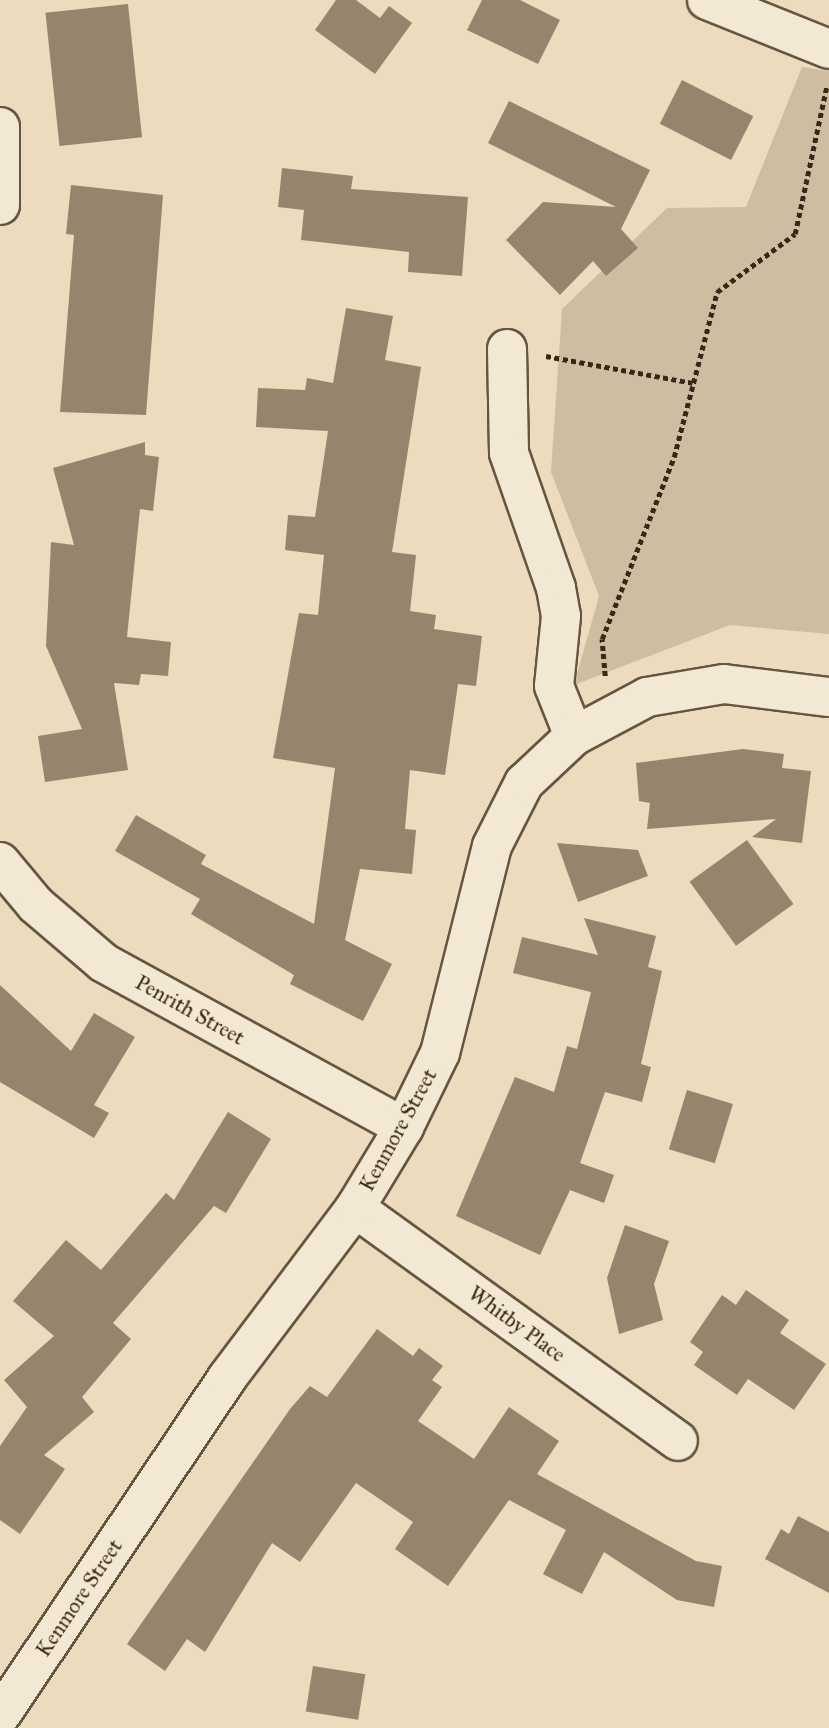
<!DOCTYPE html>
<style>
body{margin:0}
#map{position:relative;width:829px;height:1728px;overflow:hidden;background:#ecdbbd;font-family:"IM FELL Great Primer",serif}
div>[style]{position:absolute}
.green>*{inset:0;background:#cebda1}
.building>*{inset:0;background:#96856d;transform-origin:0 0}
.path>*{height:4.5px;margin-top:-2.25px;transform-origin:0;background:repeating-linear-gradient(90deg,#392817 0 5px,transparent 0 8.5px)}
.roads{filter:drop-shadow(2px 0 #665540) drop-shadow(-2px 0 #665540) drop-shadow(0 2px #665540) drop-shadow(0 -2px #665540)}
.minor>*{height:38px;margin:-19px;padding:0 19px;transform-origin:19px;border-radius:19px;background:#f3e8d4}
span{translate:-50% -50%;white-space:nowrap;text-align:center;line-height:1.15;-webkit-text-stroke:6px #f3e8d4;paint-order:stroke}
.street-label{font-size:21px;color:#392817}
</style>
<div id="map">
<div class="green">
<i style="clip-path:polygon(802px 67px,829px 71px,829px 634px,730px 625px,574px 685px,599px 596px,551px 472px,562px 309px,667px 208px,746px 207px)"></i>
</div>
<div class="building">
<i style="clip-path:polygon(336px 0,356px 0,380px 18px,389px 6px,412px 23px,375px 74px,315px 30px)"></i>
<i style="clip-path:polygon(482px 0,520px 0,560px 20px,538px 64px,467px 30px)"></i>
<i style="left:128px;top:4px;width:134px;height:83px;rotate:84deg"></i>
<i style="left:682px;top:80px;width:80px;height:49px;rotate:27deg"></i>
<i style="clip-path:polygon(509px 101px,650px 170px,621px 229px,638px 248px,606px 276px,593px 261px,560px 295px,506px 240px,543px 202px,616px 207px,488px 143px)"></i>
<i style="clip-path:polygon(282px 168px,353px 176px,351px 189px,468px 197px,462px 276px,408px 272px,409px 252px,301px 240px,304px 210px,278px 207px)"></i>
<i style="clip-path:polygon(71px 185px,163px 195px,146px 415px,60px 412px,74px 235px,66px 234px)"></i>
<i style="clip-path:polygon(346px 308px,393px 316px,385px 360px,421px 367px,392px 552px,416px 555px,410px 611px,436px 615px,434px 629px,482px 636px,476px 686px,458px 684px,445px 775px,410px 770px,405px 829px,416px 830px,412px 874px,360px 869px,345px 940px,392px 964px,363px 1021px,290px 984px,294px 975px,191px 914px,200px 899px,115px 851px,136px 815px,206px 855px,201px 864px,314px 924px,335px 768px,273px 758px,299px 613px,318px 615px,324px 555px,285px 550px,288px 515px,315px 517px,328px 431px,256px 427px,258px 388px,305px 390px,307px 378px,333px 383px)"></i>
<i style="clip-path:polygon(145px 442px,145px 455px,159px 457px,153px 511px,140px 509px,127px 637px,171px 642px,168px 676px,141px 674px,139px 685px,114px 683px,128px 770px,45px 782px,38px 736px,82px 729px,46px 646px,51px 542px,74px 545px,53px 468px)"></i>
<i style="clip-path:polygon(743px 749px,784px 754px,782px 768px,811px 771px,802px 843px,752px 837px,776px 819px,647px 829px,650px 803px,639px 801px,636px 763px)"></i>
<i style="left:747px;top:840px;width:79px;height:71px;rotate:54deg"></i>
<i style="clip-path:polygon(557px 843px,638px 850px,648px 876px,578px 902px)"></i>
<i style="clip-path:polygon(584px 918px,656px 936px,648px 967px,662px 971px,641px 1064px,651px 1067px,642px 1102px,605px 1092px,580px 1163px,614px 1175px,604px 1203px,570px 1190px,540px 1255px,456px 1216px,515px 1077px,554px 1092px,567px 1046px,577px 1049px,591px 992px,513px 973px,522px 937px,598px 955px)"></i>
<i style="clip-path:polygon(0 985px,71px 1051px,94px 1013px,135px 1037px,94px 1105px,109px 1113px,94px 1138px,0 1082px)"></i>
<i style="left:687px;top:1090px;width:48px;height:62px;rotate:17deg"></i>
<i style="clip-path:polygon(228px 1112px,271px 1139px,226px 1213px,214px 1206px,113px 1323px,131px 1339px,82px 1397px,94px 1412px,44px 1455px,65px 1469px,20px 1534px,0 1520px,0 1446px,27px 1407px,4px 1380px,54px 1336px,13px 1301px,66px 1240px,101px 1270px,166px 1193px,174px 1200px)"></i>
<i style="clip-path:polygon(625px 1225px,669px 1241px,654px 1284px,663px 1320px,619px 1334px,607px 1278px)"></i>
<i style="clip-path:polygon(746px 1290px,789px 1320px,780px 1333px,826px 1364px,794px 1410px,748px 1379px,737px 1395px,694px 1365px,703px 1352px,690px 1342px,722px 1295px,736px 1305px)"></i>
<i style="clip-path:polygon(377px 1329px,413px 1356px,419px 1348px,443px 1366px,432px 1380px,442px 1387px,418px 1421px,474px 1459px,509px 1407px,559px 1441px,537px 1474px,696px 1561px,722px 1566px,714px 1607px,677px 1600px,604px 1552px,582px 1594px,543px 1574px,566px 1530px,509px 1500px,448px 1586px,395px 1549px,413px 1522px,356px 1483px,300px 1562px,272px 1543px,205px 1652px,187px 1639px,165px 1671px,127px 1644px,290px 1409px,310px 1386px,327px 1397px)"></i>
<i style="clip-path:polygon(798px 1516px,829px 1532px,829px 1593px,765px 1559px,781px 1529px,789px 1534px)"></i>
<i style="left:313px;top:1666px;width:53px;height:46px;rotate:9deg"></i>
</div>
<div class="path">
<i style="left:546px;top:356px;width:149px;rotate:10.4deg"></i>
<i style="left:605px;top:676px;width:37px;rotate:-95deg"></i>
<i style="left:602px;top:639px;width:196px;rotate:-68.4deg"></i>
<i style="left:674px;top:457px;width:171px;rotate:-75.4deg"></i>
<i style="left:717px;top:292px;width:97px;rotate:-36.6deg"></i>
<i style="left:795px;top:234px;width:152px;rotate:-77.9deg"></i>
</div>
<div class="roads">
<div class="minor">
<i style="left:707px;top:0;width:131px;rotate:21.9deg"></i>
<i style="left:0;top:127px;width:78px;rotate:90deg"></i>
<i style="left:507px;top:349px;width:104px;rotate:88.9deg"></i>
<i style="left:509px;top:453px;width:143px;rotate:70.8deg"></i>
<i style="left:556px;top:588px;width:28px;rotate:80deg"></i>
<i style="left:561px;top:616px;width:70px;rotate:95.7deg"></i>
<i style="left:554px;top:686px;width:54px;rotate:68.2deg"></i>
<i style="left:0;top:862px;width:56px;rotate:50.1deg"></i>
<i style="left:36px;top:905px;width:89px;rotate:40.5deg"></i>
<i style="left:104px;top:963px;width:342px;rotate:28.7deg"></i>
<i style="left:355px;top:1208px;width:398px;rotate:35.8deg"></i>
<i style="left:0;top:1716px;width:407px;rotate:-56.1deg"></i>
<i style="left:227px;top:1378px;width:213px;rotate:-53deg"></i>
<i style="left:355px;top:1208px;width:95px;rotate:-58.8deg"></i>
<i style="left:404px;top:1127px;width:82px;rotate:-64.1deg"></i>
<i style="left:440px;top:1053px;width:213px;rotate:-75.9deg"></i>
<i style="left:492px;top:846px;width:71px;rotate:-63.1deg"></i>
<i style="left:524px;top:783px;width:69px;rotate:-43.2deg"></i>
<i style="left:574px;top:736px;width:83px;rotate:-28.1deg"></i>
<i style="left:647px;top:697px;width:78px;rotate:-9.6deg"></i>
<i style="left:724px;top:684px;width:106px;rotate:7.1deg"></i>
</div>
</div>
<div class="street-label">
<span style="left:190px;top:1010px;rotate:29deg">Penrith Street</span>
<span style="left:398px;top:1130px;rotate:-61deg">Kenmore Street</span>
<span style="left:517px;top:1324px;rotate:36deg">Whitby Place</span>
<span style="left:79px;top:1598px;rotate:-56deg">Kenmore Street</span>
</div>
</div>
